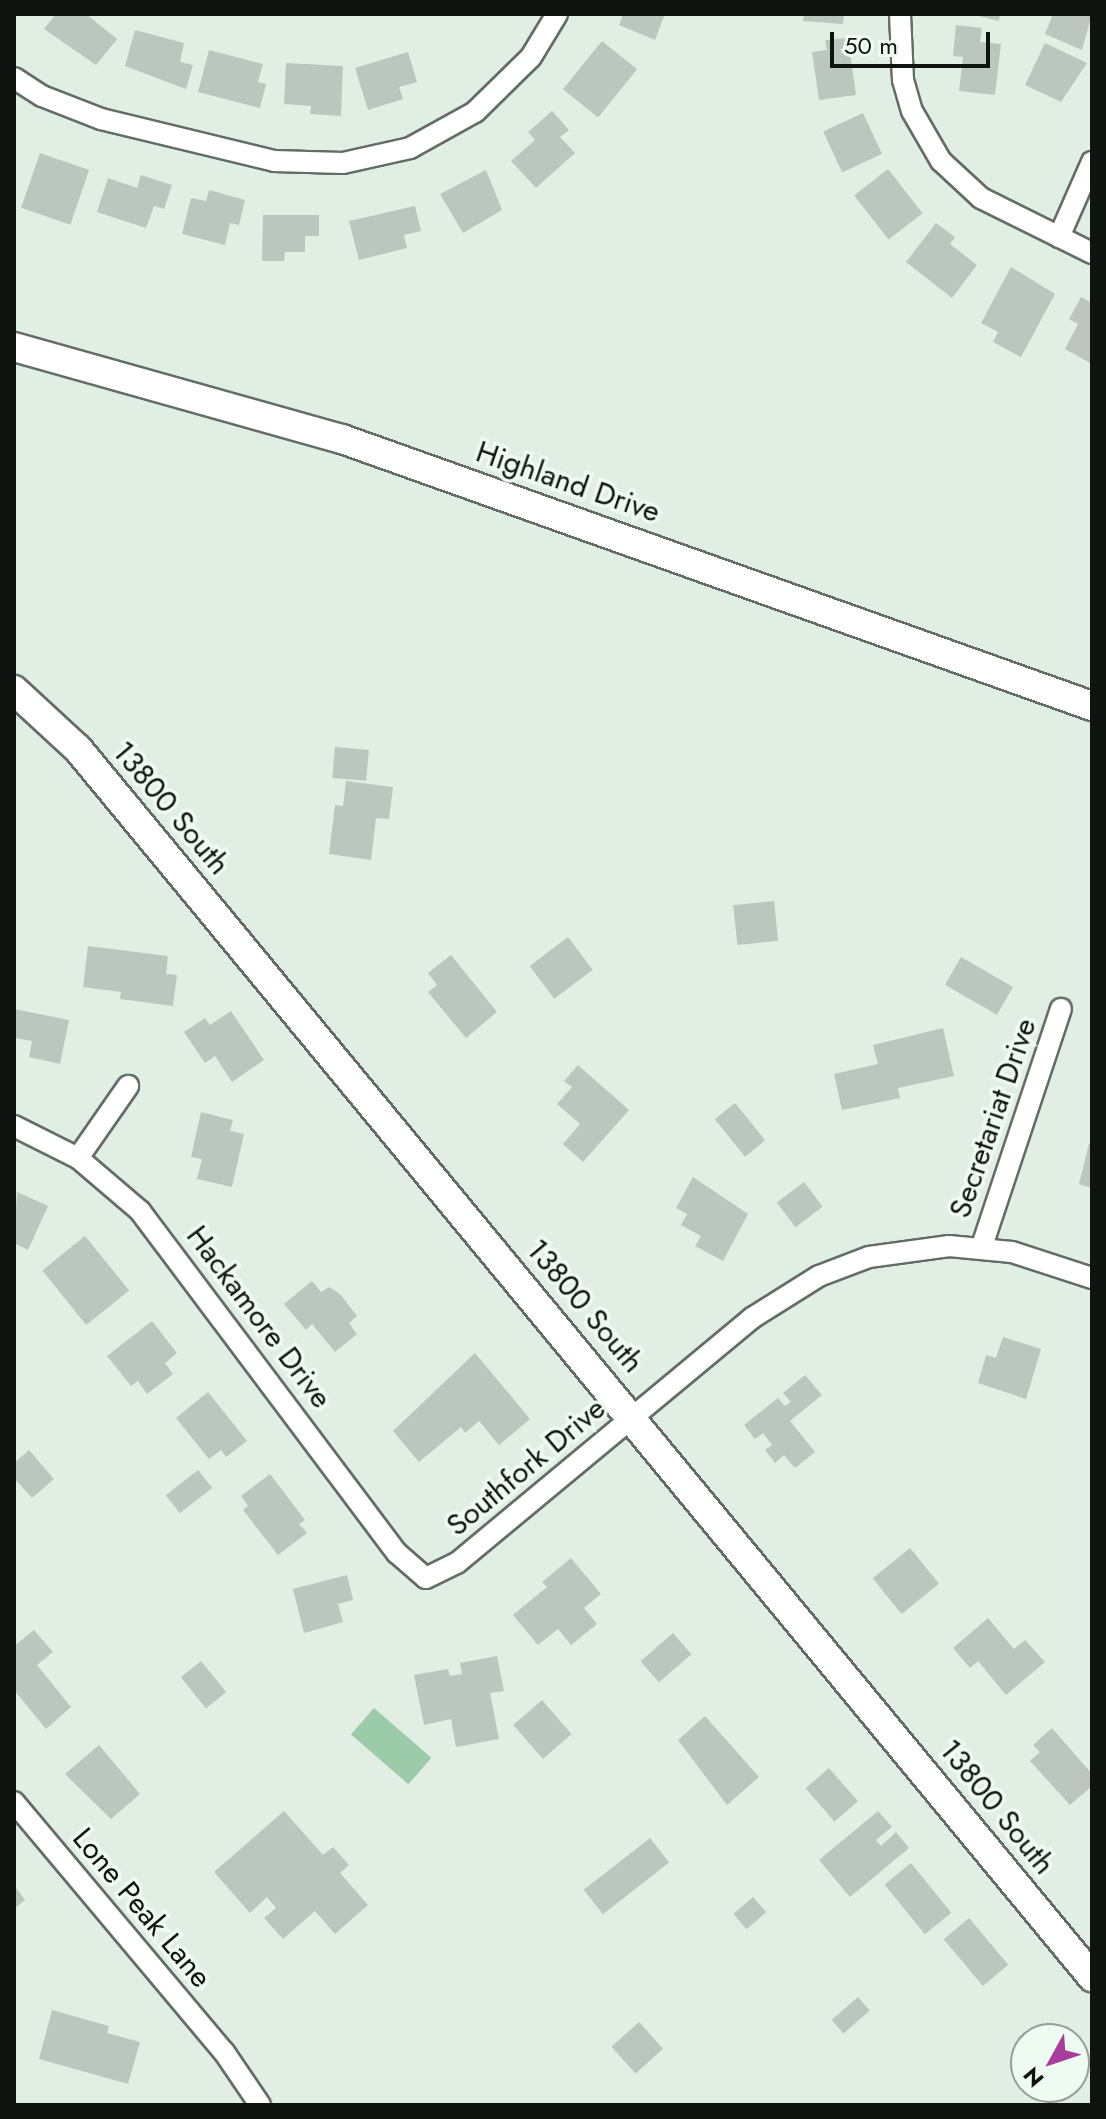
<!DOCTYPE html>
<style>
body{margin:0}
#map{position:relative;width:1106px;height:2119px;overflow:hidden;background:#e1eee4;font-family:Jost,sans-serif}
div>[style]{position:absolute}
.green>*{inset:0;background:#9bcba8;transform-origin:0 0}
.building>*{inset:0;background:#bbc7be;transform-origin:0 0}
.roads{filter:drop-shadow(2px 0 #626e65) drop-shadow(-2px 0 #626e65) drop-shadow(0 2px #626e65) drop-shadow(0 -2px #626e65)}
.street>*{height:20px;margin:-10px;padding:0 10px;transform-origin:10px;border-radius:10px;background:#fff}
.secondary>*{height:28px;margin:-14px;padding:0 14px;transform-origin:14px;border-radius:14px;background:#fff}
span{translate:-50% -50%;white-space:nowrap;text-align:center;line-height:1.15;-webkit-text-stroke:7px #eefbf1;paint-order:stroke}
.street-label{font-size:30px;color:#0f1410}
.frame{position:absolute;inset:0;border:16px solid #0f1410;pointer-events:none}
.north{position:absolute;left:1010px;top:2023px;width:80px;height:80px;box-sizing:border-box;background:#eefbf1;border:2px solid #959f97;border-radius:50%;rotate:230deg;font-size:22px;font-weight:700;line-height:32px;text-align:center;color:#0f1410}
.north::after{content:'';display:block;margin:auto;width:28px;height:36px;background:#a93d9c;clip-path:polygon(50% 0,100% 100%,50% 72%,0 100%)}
.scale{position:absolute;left:830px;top:32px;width:160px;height:36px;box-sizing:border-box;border:4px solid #0f1410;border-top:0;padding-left:10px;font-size:24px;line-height:28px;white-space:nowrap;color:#0f1410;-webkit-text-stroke:6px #eefbf1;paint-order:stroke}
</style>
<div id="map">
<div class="green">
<i style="left:374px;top:1708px;width:76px;height:35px;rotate:41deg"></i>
</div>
<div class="building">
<i style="clip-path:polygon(56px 14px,86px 14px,117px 39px,96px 65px,44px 29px)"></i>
<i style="clip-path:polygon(623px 14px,665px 14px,655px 40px,619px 25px)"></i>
<i style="clip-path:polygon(804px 14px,844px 14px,843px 24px,803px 21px)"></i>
<i style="clip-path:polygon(970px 14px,1000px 14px,999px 21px)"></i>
<i style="clip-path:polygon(1053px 14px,1092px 14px,1082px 50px,1045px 34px)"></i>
<i style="clip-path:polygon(956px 25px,982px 28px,980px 42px,1001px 44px,995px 95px,959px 91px,963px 57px,953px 56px)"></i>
<i style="clip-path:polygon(135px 30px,184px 43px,180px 62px,193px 65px,186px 89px,125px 66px)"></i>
<i style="clip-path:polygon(848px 38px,856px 95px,819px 100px,812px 52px,827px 50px,825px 40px)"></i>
<i style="left:602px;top:41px;width:45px;height:62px;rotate:39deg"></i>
<i style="clip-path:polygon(1045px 43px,1087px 63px,1061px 102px,1025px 85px)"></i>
<i style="clip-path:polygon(209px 50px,263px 64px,258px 82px,266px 84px,260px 108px,198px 92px)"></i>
<i style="clip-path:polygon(408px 52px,417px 82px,399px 87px,403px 99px,368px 110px,355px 68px)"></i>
<i style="clip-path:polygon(286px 63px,343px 66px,341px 116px,310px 114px,311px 106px,284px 104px)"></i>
<i style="clip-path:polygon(552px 111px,569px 130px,560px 137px,575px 153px,536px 188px,511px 161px,535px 140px,528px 132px)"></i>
<i style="left:863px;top:113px;width:45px;height:44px;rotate:65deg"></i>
<i style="left:40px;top:153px;width:52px;height:58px;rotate:19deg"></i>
<i style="left:888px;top:169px;width:56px;height:43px;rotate:52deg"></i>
<i style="clip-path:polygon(486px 170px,502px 210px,463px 233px,440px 194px)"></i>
<i style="clip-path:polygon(141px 175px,172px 185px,164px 209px,154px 206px,146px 228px,97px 212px,108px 178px,137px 188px)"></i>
<i style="clip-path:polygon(209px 190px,245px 200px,239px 225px,230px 223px,225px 245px,182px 234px,191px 198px,206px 201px)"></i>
<i style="clip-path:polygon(415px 206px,421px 231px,404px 235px,407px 248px,359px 260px,349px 221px)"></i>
<i style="clip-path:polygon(263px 215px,319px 215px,319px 236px,305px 236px,305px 252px,285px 252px,284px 261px,262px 261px)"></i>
<i style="clip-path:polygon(936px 223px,955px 237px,950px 244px,977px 265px,952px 298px,906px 262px)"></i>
<i style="clip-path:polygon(1011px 267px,1055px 294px,1021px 357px,993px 342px,998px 332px,981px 323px)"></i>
<i style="clip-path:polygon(1081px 297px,1092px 303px,1092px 364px,1065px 349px,1078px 324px,1069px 319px)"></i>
<i style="left:335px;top:747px;width:34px;height:31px;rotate:5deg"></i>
<i style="clip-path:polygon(346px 781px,393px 787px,389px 819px,376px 818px,371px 860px,329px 854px,335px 805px,343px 806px)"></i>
<i style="left:774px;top:901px;width:40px;height:41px;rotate:84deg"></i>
<i style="left:568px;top:937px;width:41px;height:48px;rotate:53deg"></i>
<i style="clip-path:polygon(88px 946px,168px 956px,166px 974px,177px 975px,173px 1006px,120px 999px,121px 992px,83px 987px)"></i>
<i style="clip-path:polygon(451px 955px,497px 1012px,466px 1038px,428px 992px,437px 985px,428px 973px)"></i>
<i style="left:961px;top:957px;width:60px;height:32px;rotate:30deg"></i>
<i style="clip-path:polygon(14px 1009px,69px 1020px,60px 1064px,29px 1057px,32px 1041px,14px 1038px)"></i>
<i style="clip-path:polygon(231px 1011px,264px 1060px,232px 1082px,215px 1056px,205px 1063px,184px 1032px,205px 1018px,210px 1025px)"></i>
<i style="clip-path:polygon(943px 1028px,954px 1076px,898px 1088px,900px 1098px,842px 1110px,834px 1074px,878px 1064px,873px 1045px)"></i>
<i style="clip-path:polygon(578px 1065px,629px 1110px,583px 1162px,563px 1144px,580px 1124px,557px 1104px,572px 1087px,564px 1081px)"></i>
<i style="left:735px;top:1103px;width:48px;height:26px;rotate:51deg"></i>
<i style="clip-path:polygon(201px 1112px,233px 1120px,230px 1131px,244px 1134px,232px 1187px,197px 1179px,202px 1159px,191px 1157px)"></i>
<i style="clip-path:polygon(1089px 1144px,1092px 1144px,1092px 1188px,1079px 1184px)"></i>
<i style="clip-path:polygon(693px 1177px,748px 1214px,723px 1261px,695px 1246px,701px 1236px,681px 1225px,687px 1214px,676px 1208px)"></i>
<i style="left:804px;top:1182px;width:31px;height:34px;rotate:53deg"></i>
<i style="clip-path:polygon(17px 1192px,48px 1206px,28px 1250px,14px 1243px)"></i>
<i style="left:85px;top:1236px;width:70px;height:55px;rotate:51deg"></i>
<i style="clip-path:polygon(312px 1281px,321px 1292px,329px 1287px,340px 1294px,357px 1316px,349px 1323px,357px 1334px,335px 1352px,312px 1324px,306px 1330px,284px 1304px)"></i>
<i style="clip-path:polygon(152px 1321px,177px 1353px,165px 1363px,173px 1374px,147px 1394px,138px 1381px,131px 1386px,107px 1356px)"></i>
<i style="clip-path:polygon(1003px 1337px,1041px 1349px,1026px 1399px,978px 1383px,986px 1355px,996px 1358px)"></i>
<i style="clip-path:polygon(475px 1353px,530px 1419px,499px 1445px,479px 1421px,465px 1433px,461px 1427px,419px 1462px,393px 1431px)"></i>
<i style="clip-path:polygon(805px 1375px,822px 1395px,790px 1421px,815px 1452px,795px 1468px,784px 1455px,775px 1463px,765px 1450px,772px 1445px,763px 1433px,755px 1439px,744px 1425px,778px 1398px,785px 1406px,791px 1402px,783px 1393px)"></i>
<i style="clip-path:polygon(208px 1392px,247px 1441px,226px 1457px,221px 1450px,209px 1459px,176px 1418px)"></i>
<i style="clip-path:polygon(29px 1450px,54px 1479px,32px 1498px,14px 1478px,14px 1463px)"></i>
<i style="left:198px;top:1470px;width:23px;height:41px;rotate:52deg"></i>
<i style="clip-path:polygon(270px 1474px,305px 1520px,299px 1524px,307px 1533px,278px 1555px,243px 1510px,248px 1506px,241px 1496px)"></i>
<i style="left:910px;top:1548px;width:46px;height:48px;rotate:51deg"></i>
<i style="clip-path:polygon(571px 1558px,601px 1594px,584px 1608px,597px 1624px,571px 1645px,558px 1629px,538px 1645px,513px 1615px,547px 1587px,542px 1582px)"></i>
<i style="clip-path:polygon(347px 1575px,353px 1600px,338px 1604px,343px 1622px,304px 1633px,293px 1589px)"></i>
<i style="clip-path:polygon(988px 1618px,1014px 1649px,1025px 1640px,1045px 1662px,1006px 1695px,978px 1661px,970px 1668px,953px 1648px)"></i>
<i style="clip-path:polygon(34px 1630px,53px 1652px,37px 1665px,71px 1707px,46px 1729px,14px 1690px,14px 1646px)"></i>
<i style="left:673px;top:1633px;width:28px;height:43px;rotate:49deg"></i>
<i style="clip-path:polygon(497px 1656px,504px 1691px,490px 1693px,499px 1739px,456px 1747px,451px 1719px,424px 1725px,414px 1675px,448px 1669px,450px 1676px,462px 1674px,460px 1663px)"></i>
<i style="left:201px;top:1661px;width:40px;height:26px;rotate:51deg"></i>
<i style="left:542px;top:1700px;width:45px;height:38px;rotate:49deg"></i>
<i style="clip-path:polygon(705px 1716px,759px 1777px,727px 1805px,678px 1740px)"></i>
<i style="clip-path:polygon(1052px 1728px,1092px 1774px,1092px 1786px,1070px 1805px,1030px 1761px,1040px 1752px,1033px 1745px)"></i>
<i style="clip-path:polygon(99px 1745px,140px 1794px,111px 1819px,65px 1774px)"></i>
<i style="left:829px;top:1768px;width:44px;height:31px;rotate:49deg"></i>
<i style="clip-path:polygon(284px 1811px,323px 1855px,333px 1847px,349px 1865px,340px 1873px,368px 1905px,335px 1934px,315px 1911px,283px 1939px,264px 1918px,276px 1908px,267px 1897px,250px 1913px,214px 1872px)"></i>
<i style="clip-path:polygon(878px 1811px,892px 1827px,876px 1840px,881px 1846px,896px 1832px,909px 1848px,850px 1897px,819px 1860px)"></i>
<i style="left:650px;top:1838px;width:31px;height:84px;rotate:52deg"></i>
<i style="left:911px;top:1863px;width:64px;height:34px;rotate:51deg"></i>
<i style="clip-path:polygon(14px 1885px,25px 1900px,14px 1909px)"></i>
<i style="left:753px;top:1897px;width:20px;height:26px;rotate:49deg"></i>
<i style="left:969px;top:1918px;width:61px;height:33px;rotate:50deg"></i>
<i style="left:858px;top:1997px;width:18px;height:35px;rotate:49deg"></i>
<i style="clip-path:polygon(52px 2010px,109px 2026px,107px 2033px,140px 2042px,128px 2084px,39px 2059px)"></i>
<i style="left:639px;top:2022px;width:36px;height:37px;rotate:48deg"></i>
</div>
<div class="roads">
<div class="street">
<i style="left:900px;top:14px;width:66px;rotate:87.4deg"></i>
<i style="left:903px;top:80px;width:32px;rotate:74deg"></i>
<i style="left:912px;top:111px;width:58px;rotate:59.9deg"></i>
<i style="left:941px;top:161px;width:54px;rotate:42.8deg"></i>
<i style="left:981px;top:198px;width:124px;rotate:26.4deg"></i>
<i style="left:14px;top:78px;width:33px;rotate:33deg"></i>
<i style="left:42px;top:96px;width:63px;rotate:21.3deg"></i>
<i style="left:101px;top:119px;width:178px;rotate:13.6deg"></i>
<i style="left:274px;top:161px;width:69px;rotate:1.7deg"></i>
<i style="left:343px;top:163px;width:69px;rotate:-12.6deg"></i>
<i style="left:410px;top:148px;width:74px;rotate:-29deg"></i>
<i style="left:475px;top:112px;width:78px;rotate:-44.5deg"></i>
<i style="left:531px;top:57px;width:50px;rotate:-58.8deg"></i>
<i style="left:1059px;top:237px;width:82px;rotate:-66.3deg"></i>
<i style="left:14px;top:1126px;width:72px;rotate:26.6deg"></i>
<i style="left:78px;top:1158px;width:82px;rotate:40.5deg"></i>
<i style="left:140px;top:1211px;width:428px;rotate:53.1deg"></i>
<i style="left:397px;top:1553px;width:38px;rotate:41deg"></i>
<i style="left:426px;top:1578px;width:34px;rotate:-26deg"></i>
<i style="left:457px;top:1563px;width:383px;rotate:-39.7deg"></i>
<i style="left:752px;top:1318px;width:79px;rotate:-32.1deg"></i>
<i style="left:819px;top:1276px;width:53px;rotate:-20.8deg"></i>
<i style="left:869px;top:1257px;width:81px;rotate:-7.8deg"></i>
<i style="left:949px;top:1246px;width:63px;rotate:5.4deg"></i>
<i style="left:1012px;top:1252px;width:84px;rotate:18deg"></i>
<i style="left:78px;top:1158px;width:88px;rotate:-55.2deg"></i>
<i style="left:982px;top:1246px;width:250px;rotate:-71.6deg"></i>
<i style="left:14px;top:1802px;width:326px;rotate:50deg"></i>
<i style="left:224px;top:2052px;width:64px;rotate:55.8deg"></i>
</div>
<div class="secondary">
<i style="left:14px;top:347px;width:341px;rotate:15.7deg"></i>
<i style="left:342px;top:439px;width:796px;rotate:19.6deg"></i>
<i style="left:14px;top:690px;width:87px;rotate:42.7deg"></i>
<i style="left:78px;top:749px;width:1593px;rotate:50.45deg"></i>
</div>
</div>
<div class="street-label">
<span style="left:568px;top:482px;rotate:19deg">Highland Drive</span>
<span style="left:171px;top:808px;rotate:50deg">13800 South</span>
<span style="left:993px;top:1118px;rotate:-71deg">Secretariat Drive</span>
<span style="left:585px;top:1306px;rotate:50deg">13800 South</span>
<span style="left:259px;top:1317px;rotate:53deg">Hackamore Drive</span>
<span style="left:526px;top:1467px;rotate:-40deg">Southfork Drive</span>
<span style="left:997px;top:1807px;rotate:51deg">13800 South</span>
<span style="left:142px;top:1908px;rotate:50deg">Lone Peak Lane</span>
</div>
<div class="frame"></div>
<div class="north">N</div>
<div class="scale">50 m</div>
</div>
